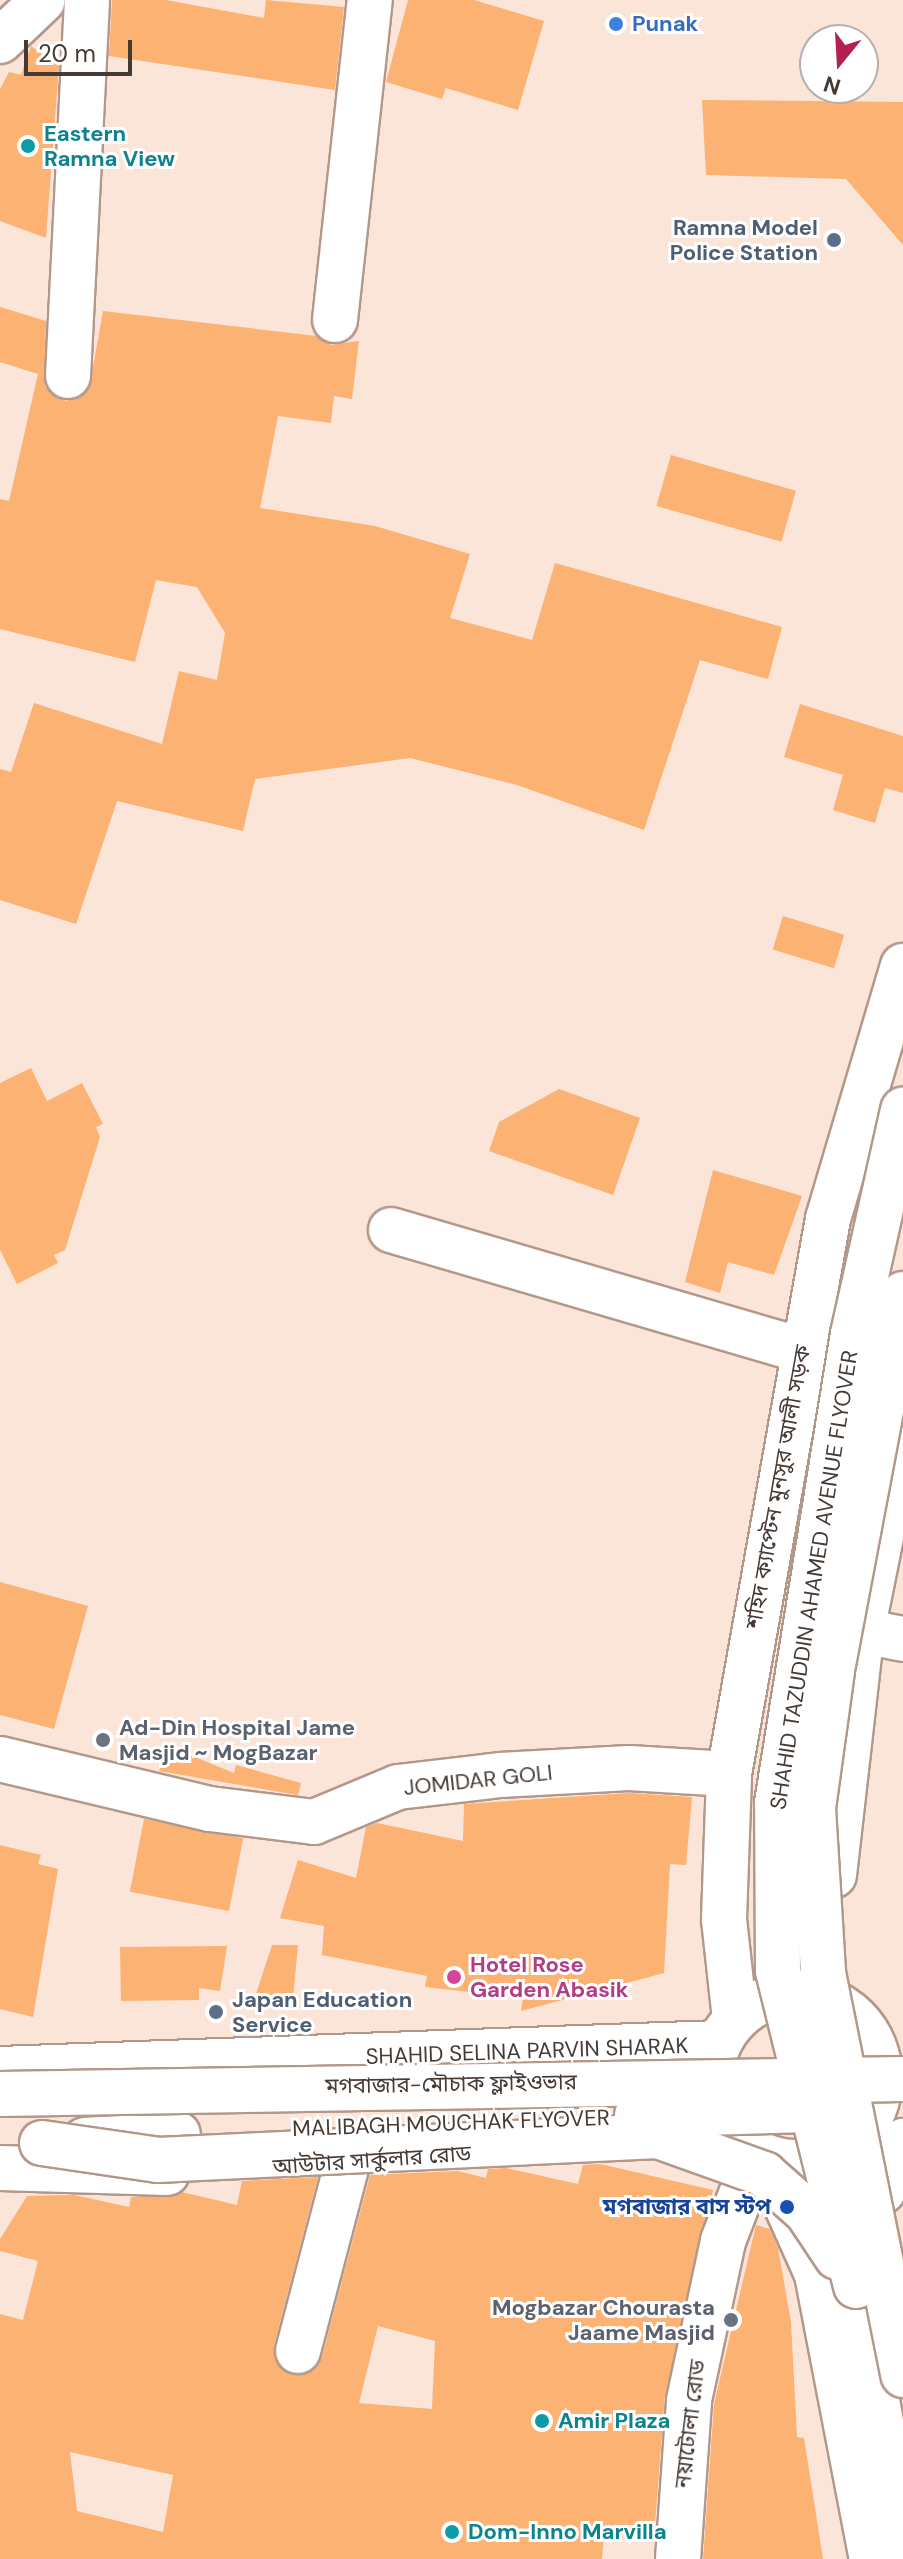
<!DOCTYPE html>
<meta charset="utf-8">
<style>
body{margin:0}
#map{position:relative;width:903px;height:2559px;overflow:hidden;background:#fbe4d8;font-family:"DM Sans","Noto Sans Bengali",sans-serif}
div>[style]{position:absolute}
.building>*{inset:0;background:#fbb272;transform-origin:0 0}
.roads{filter:drop-shadow(2px 0 #b3988a) drop-shadow(-2px 0 #b3988a) drop-shadow(0 2px #b3988a) drop-shadow(0 -2px #b3988a)}
.minor>*{height:44px;margin:-22px;padding:0 22px;transform-origin:22px;border-radius:22px;background:#fff}
.major>*{height:44px;margin:-22px;padding:0 22px;transform-origin:22px;border-radius:22px;background:#fff}
.major>.ring{margin:-22px;padding:0;box-sizing:content-box;background:none;border:44px solid #fff;border-radius:50%}
.bridges{filter:drop-shadow(2px 0 #b3988a) drop-shadow(-2px 0 #b3988a) drop-shadow(0 2px #b3988a) drop-shadow(0 -2px #b3988a)}
.major-bridge>*{height:44px;margin:-22px;padding:0 22px;transform-origin:22px;border-radius:22px;background:#fff}
.dots>*{width:22px;height:22px;translate:-50% -50%;box-sizing:border-box;border:4px solid #fff;border-radius:50%}
span{translate:-50% -50%;white-space:nowrap;text-align:center;line-height:1.15;-webkit-text-stroke:6px #fff;paint-order:stroke}
.shop-label{font-size:22px;color:#366cbe;font-weight:700}
.left{translate:0 -50%;text-align:left}
.culture-label{font-size:22px;color:#0d838f;font-weight:700}
.service-label{font-size:22px;color:#4e5e75;font-weight:700}
.right{translate:-100% -50%;text-align:right}
.street-label{font-size:22px;color:#453a34}
.worship-label{font-size:22px;color:#5b616d;font-weight:700}
.hotel-label{font-size:22px;color:#b23c85;font-weight:700}
.transit-label{font-size:22px;color:#164399;font-weight:700}
.north{position:absolute;left:799px;top:24px;width:80px;height:80px;box-sizing:border-box;background:#fff;border:2px solid #b5b0ae;border-radius:50%;rotate:198deg;font-size:22px;font-weight:700;line-height:32px;text-align:center;color:#453a34}
.north::after{content:'';display:block;margin:auto;width:28px;height:36px;background:#b12051;clip-path:polygon(50% 0,100% 100%,50% 72%,0 100%)}
.scale{position:absolute;left:24px;top:40px;width:108px;height:36px;box-sizing:border-box;border:4px solid #453a34;border-top:0;padding-left:10px;font-size:24px;line-height:28px;white-space:nowrap;color:#453a34;-webkit-text-stroke:6px #fff;paint-order:stroke}
</style>
<div id="map">
<div class="building">
<i style="clip-path:polygon(112px 0,166px 0,264px 18px,266px 0,344px 7px,335px 90px,109px 56px)"></i>
<i style="clip-path:polygon(408px 0,474px 0,544px 21px,518px 110px,446px 88px,442px 99px,386px 82px)"></i>
<i style="clip-path:polygon(31px 46px,59px 66px,46px 238px,0 221px,0 89px,9px 72px,21px 75px)"></i>
<i style="clip-path:polygon(702px 100px,903px 102px,903px 245px,846px 179px,706px 175px)"></i>
<i style="clip-path:polygon(0 307px,46px 321px,45px 387px,66px 401px,89px 389px,103px 311px,317px 336px,332px 345px,359px 341px,352px 399px,334px 396px,331px 423px,278px 416px,260px 508px,375px 526px,470px 554px,450px 618px,532px 640px,555px 563px,782px 627px,768px 679px,700px 660px,644px 830px,517px 785px,410px 758px,255px 779px,243px 831px,117px 801px,76px 924px,0 900px,0 769px,11px 772px,34px 703px,162px 744px,179px 671px,217px 680px,225px 633px,197px 587px,156px 580px,135px 662px,0 629px,0 499px,9px 501px,38px 374px,0 362px)"></i>
<i style="left:671px;top:455px;width:130px;height:53px;rotate:16deg"></i>
<i style="clip-path:polygon(800px 704px,903px 736px,903px 793px,885px 788px,875px 823px,833px 810px,843px 775px,784px 757px)"></i>
<i style="left:783px;top:916px;width:64px;height:35px;rotate:17deg"></i>
<i style="clip-path:polygon(31px 1068px,47px 1101px,82px 1083px,103px 1124px,96px 1127px,100px 1137px,65px 1250px,54px 1255px,58px 1263px,17px 1284px,0 1250px,0 1083px)"></i>
<i style="clip-path:polygon(559px 1089px,640px 1118px,613px 1195px,489px 1151px,499px 1122px)"></i>
<i style="clip-path:polygon(713px 1170px,802px 1196px,774px 1275px,728px 1262px,720px 1293px,685px 1282px)"></i>
<i style="clip-path:polygon(0 1582px,88px 1606px,54px 1729px,0 1715px)"></i>
<i style="clip-path:polygon(168px 1746px,234px 1773px,236px 1765px,301px 1783px,298px 1795px,159px 1771px)"></i>
<i style="clip-path:polygon(629px 1793px,692px 1797px,686px 1865px,670px 1864px,664px 1973px,521px 2011px,523px 1998px,425px 1987px,427px 1976px,322px 1955px,324px 1926px,280px 1918px,298px 1860px,356px 1878px,366px 1827px,377px 1823px,463px 1841px,464px 1804px)"></i>
<i style="left:144px;top:1819px;width:101px;height:74px;rotate:11deg"></i>
<i style="clip-path:polygon(0 1845px,41px 1855px,38px 1864px,58px 1869px,33px 2017px,0 2009px)"></i>
<i style="clip-path:polygon(272px 1945px,298px 1945px,293px 1998px,256px 1994px)"></i>
<i style="clip-path:polygon(227px 1946px,220px 1991px,199px 1988px,199px 2000px,121px 2001px,120px 1947px)"></i>
<i style="clip-path:polygon(evenodd,600px 2164px,713px 2190px,665px 2395px,654px 2537px,604px 2534px,602px 2559px,0 2559px,0 2314px,23px 2320px,38px 2261px,0 2251px,0 2239px,27px 2196px,74px 2195px,129px 2207px,131px 2197px,182px 2192px,237px 2205px,242px 2181px,318px 2177px,274px 2345px,281px 2369px,304px 2375px,322px 2357px,370px 2175px,457px 2171px,486px 2178px,488px 2169px,506px 2168px,578px 2184px,583px 2165px,600px 2164px,378px 2326px,435px 2341px,432px 2409px,359px 2403px,378px 2326px,600px 2164px,70px 2452px,173px 2475px,163px 2532px,77px 2511px,70px 2452px)"></i>
<i style="clip-path:polygon(756px 2225px,770px 2229px,778px 2248px,791px 2322px,797px 2437px,804px 2438px,823px 2559px,703px 2559px,714px 2404px)"></i>
</div>
<div class="roads">
<div class="minor">
<i style="left:0;top:41px;width:59px;rotate:-43.6deg"></i>
<i style="left:335px;top:320px;width:322px;rotate:-83.8deg"></i>
<i style="left:68px;top:376px;width:376px;rotate:-87.1deg"></i>
<i style="left:391px;top:1230px;width:427px;rotate:16.3deg"></i>
<i style="left:862px;top:1631px;width:42px;rotate:11deg"></i>
<i style="left:0;top:1759px;width:216px;rotate:13.4deg"></i>
<i style="left:210px;top:1809px;width:105px;rotate:7.1deg"></i>
<i style="left:314px;top:1822px;width:91px;rotate:-22.6deg"></i>
<i style="left:398px;top:1787px;width:103px;rotate:-6.7deg"></i>
<i style="left:500px;top:1775px;width:129px;rotate:-3.1deg"></i>
<i style="left:629px;top:1768px;width:100px;rotate:3.4deg"></i>
<i style="left:298px;top:2351px;width:196px;rotate:-75.3deg"></i>
<i style="left:678px;top:2559px;width:159px;rotate:-86deg"></i>
<i style="left:689px;top:2400px;width:163px;rotate:-77.9deg"></i>
<i style="left:723px;top:2241px;width:94px;rotate:-68.9deg"></i>
</div>
<div class="major">
<i style="left:834px;top:1875px;width:246px;rotate:-83.5deg"></i>
<i style="left:862px;top:1631px;width:207px;rotate:-78.6deg"></i>
<i class="ring" style="left:712px;top:1994px;width:124px;height:124px"></i>
<i style="left:735px;top:2019px;width:101px;rotate:-96.3deg"></i>
<i style="left:724px;top:1919px;width:145px;rotate:-88deg"></i>
<i style="left:729px;top:1774px;width:564px;rotate:-79.89deg"></i>
<i style="left:828px;top:1219px;width:264px;rotate:-73.5deg"></i>
<i style="left:0;top:2069px;width:719px;rotate:-2.07deg"></i>
<i style="left:85px;top:2140px;width:93px;rotate:-3.7deg"></i>
<i style="left:0;top:2168px;width:167px;rotate:1.7deg"></i>
<i style="left:883px;top:2191px;width:54px;rotate:-68.2deg"></i>
<i style="left:783px;top:2198px;width:83px;rotate:65.9deg"></i>
<i style="left:817px;top:2274px;width:290px;rotate:79.1deg"></i>
<i style="left:856px;top:2286px;width:260px;rotate:79.6deg"></i>
</div>
</div>
<div class="bridges">
<div class="major-bridge">
<i style="left:903px;top:1294px;width:384px;rotate:100.7deg"></i>
<i style="left:832px;top:1671px;width:138px;rotate:97.9deg"></i>
<i style="left:813px;top:1808px;width:165px;rotate:86.5deg"></i>
<i style="left:823px;top:1973px;width:410px;rotate:78.7deg"></i>
<i style="left:0;top:2094px;width:903px;rotate:-0.95deg"></i>
<i style="left:637px;top:2115px;width:204px;rotate:-1.7deg"></i>
<i style="left:42px;top:2143px;width:117px;rotate:8.3deg"></i>
<i style="left:158px;top:2160px;width:501px;rotate:-2.75deg"></i>
<i style="left:658px;top:2136px;width:113px;rotate:19.7deg"></i>
<i style="left:764px;top:2174px;width:57px;rotate:41.5deg"></i>
<i style="left:807px;top:2212px;width:54px;rotate:56.3deg"></i>
<i style="left:856px;top:2286px;width:325px;rotate:-103.9deg"></i>
<i style="left:778px;top:1971px;width:168px;rotate:-90.3deg"></i>
<i style="left:777px;top:1803px;width:475px;rotate:-80.8deg"></i>
<i style="left:853px;top:1334px;width:230px;rotate:-77.4deg"></i>
</div>
</div>
<div class="dots">
<i style="left:616px;top:24px;background:#3f7fe0"></i>
<i style="left:28px;top:146px;background:#0f9aa8"></i>
<i style="left:834px;top:240px;background:#5c6f8a"></i>
<i style="left:103px;top:1740px;background:#6b7280"></i>
<i style="left:454px;top:1977px;background:#d1479c"></i>
<i style="left:216px;top:2012px;background:#5c6f8a"></i>
<i style="left:787px;top:2207px;background:#1a4fb4"></i>
<i style="left:731px;top:2320px;background:#6b7280"></i>
<i style="left:542px;top:2421px;background:#0f9aa8"></i>
<i style="left:452px;top:2532px;background:#0f9aa8"></i>
</div>
<div class="shop-label">
<span class="left" style="left:632px;top:24px">Punak</span>
</div>
<div class="culture-label">
<span class="left" style="left:44px;top:146px">Eastern<br>Ramna View</span>
<span class="left" style="left:558px;top:2421px">Amir Plaza</span>
<span class="left" style="left:468px;top:2532px">Dom-Inno Marvilla</span>
</div>
<div class="service-label">
<span class="right" style="left:818px;top:240px">Ramna Model<br>Police Station</span>
<span class="left" style="left:232px;top:2012px">Japan Education<br>Service</span>
</div>
<div class="street-label">
<span style="left:778px;top:1487px;rotate:-80deg">শহিদ ক্যাপ্টেন মুনসুর আলী সড়ক</span>
<span style="left:814px;top:1580px;rotate:-81deg">SHAHID TAZUDDIN AHAMED AVENUE FLYOVER</span>
<span style="left:478px;top:1780px;rotate:-6deg">JOMIDAR GOLI</span>
<span style="left:527px;top:2051px;rotate:-2deg">SHAHID SELINA PARVIN SHARAK</span>
<span style="left:451px;top:2084px;rotate:-1deg">মগবাজার-মৌচাক ফ্লাইওভার</span>
<span style="left:451px;top:2123px;rotate:-2deg">MALIBAGH MOUCHAK FLYOVER</span>
<span style="left:372px;top:2160px;rotate:-4deg">আউটার সার্কুলার রোড</span>
<span style="left:690px;top:2424px;rotate:-83deg">নয়াটোলা রোড</span>
</div>
<div class="worship-label">
<span class="left" style="left:119px;top:1740px">Ad-Din Hospital Jame<br>Masjid ~ MogBazar</span>
<span class="right" style="left:715px;top:2320px">Mogbazar Chourasta<br>Jaame Masjid</span>
</div>
<div class="hotel-label">
<span class="left" style="left:470px;top:1977px">Hotel Rose<br>Garden Abasik</span>
</div>
<div class="transit-label">
<span class="right" style="left:771px;top:2207px">মগবাজার বাস স্টপ</span>
</div>
<div class="north">N</div>
<div class="scale">20 m</div>
</div>
